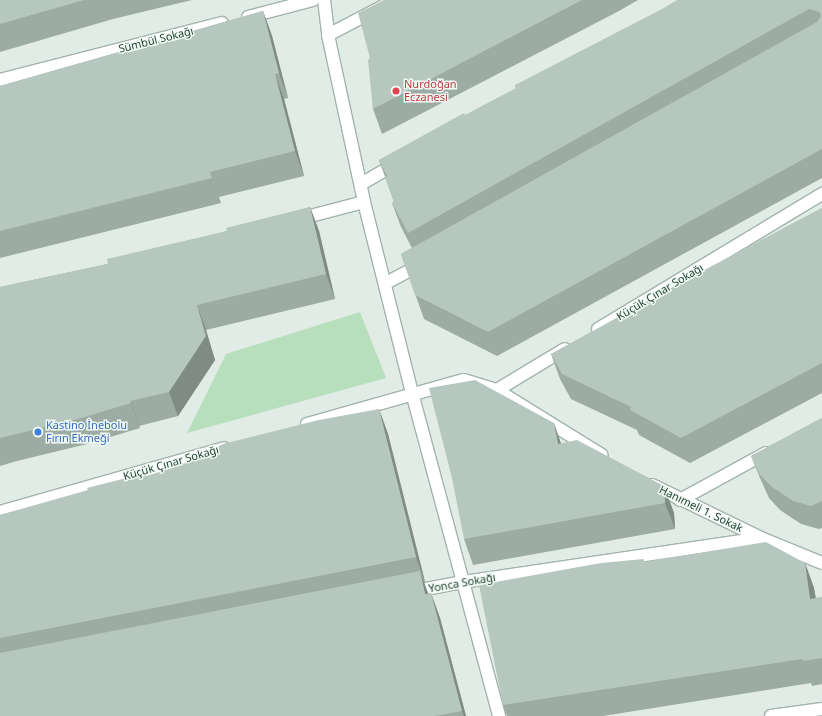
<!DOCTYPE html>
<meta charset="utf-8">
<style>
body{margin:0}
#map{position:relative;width:822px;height:716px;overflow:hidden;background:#e0ece5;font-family:"Noto Sans",sans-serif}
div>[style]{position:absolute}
.green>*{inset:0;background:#b7dfbc}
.roads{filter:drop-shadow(1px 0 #a2b4ac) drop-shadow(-1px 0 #a2b4ac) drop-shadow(0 1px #a2b4ac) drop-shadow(0 -1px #a2b4ac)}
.minor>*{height:12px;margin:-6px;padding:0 6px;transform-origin:6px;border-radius:6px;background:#fff}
.wall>*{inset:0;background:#9caba3}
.shaded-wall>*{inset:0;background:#7f8b85}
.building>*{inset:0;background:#b5c7be}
.dots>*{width:11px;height:11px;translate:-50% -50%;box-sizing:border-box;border:2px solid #f1f9f4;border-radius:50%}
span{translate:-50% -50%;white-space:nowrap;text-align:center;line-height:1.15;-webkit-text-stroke:3px #f1f9f4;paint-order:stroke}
.street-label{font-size:11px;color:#1f3e32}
.health-label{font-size:11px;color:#be3a42}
.left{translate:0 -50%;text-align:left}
.shop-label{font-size:11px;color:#366cbe}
</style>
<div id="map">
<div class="green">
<i style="clip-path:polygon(360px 312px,386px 378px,187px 433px,226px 354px)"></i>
</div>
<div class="roads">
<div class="minor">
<i style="left:324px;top:0;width:35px;rotate:83deg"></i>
<i style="left:328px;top:35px;width:171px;rotate:77.8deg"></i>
<i style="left:364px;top:202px;width:197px;rotate:75.9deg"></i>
<i style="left:412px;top:393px;width:335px;rotate:74.9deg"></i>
<i style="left:248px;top:17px;width:67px;rotate:-14.7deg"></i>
<i style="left:328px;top:35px;width:76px;rotate:-27.6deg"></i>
<i style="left:0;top:80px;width:229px;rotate:-14.4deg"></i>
<i style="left:361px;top:184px;width:42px;rotate:-30.3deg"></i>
<i style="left:299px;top:219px;width:67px;rotate:-14.7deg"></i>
<i style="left:386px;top:283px;width:40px;rotate:-28deg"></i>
<i style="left:598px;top:329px;width:262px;rotate:-31.1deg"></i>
<i style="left:497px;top:390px;width:79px;rotate:-31.1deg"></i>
<i style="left:307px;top:424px;width:163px;rotate:-15.7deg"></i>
<i style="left:464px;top:380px;width:34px;rotate:17deg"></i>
<i style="left:497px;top:390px;width:123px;rotate:31.8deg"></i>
<i style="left:652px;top:485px;width:121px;rotate:25.9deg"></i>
<i style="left:761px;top:538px;width:66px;rotate:22.3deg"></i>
<i style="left:680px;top:500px;width:98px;rotate:-28.7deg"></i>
<i style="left:0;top:512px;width:233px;rotate:-15.9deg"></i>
<i style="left:410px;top:592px;width:54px;rotate:-10.7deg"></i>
<i style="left:463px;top:582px;width:301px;rotate:-8.4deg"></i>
<i style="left:771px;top:716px;width:51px;rotate:-7.8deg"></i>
</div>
</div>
<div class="wall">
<i style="clip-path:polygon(0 0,192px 0,113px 19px,0 52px)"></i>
<i style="clip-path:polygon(384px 0,638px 0,619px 11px,382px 134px,373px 109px,370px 58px)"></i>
<i style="clip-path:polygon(822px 0,822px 178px,497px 356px,424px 319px,401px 254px,412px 248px,401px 227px,392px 203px,394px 202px,379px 160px,516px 89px,515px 85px)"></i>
<i style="clip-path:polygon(263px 11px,272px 36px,288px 98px,284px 99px,304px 176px,219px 197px,221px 203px,0 258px,0 86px)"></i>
<i style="clip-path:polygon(310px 207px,319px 231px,335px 299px,206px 330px,215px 360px,178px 416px,139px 426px,140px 428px,87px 444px,17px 461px,0 466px,0 287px,108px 264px,227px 231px)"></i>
<i style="clip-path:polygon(822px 208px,822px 393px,690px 463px,639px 435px,637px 430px,571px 399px,560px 379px,551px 354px)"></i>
<i style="clip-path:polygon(379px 409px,388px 434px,425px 582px,424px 582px,428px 593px,431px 593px,440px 618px,466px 716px,0 716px,0 515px,147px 476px)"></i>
<i style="clip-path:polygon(822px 418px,822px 528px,819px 529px,801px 524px,780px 510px,769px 498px,760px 478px,751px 456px)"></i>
<i style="clip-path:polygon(554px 423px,561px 444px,664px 486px,674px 513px,675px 529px,473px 565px,464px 539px)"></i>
<i style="clip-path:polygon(643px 559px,644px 562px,805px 563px,814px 588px,816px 598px,822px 597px,822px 684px,812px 686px,811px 683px,603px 716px,507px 716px,503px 705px)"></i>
</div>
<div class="shaded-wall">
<i style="clip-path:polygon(263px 11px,272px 36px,288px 98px,279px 73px)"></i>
<i style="clip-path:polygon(275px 74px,284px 99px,304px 176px,295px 151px)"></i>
<i style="clip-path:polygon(310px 207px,319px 231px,335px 299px,326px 274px)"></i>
<i style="clip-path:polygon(197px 305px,206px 330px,215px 360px,178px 416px,169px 392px)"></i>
<i style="clip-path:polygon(130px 401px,139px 426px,140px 428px,131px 403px)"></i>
<i style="clip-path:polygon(379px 409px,388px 434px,425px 582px,416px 557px)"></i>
<i style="clip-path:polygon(554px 423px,563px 450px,558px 444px)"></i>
<i style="clip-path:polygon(664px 486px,674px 513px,675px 529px,665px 503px)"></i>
<i style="clip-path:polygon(805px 563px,814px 588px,819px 624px,810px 599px)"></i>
<i style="clip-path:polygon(420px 571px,429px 596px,425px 594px)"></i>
<i style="clip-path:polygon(431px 593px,440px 618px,466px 716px,464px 716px,462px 711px)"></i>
</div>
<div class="building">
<i style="clip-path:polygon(0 0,84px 0,0 24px)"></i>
<i style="clip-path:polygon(384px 0,582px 0,373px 109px,368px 60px,370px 58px,358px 13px)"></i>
<i style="clip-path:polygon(677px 0,822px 0,822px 149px,488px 332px,415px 295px,401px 254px,817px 22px,821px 16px,819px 12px,809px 9px,408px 233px,392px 203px,394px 202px,385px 177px,387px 176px,379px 160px,464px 113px,465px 115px,516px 88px,515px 85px,662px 9px)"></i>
<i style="clip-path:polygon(263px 11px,279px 73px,275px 74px,295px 151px,210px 172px,212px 178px,0 231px,0 86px)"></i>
<i style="clip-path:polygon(310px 207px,326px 274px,197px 305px,206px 336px,169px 392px,130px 401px,131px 403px,78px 419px,8px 436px,0 438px,0 287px,108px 264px,107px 259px,227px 231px,226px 228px)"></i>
<i style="clip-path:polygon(822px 208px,822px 363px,681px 438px,630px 410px,631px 407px,562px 374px,551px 354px,691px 277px)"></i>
<i style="clip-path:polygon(475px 380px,554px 423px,558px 444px,577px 440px,664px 486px,665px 503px,464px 539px,452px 478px,429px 388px)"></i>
<i style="clip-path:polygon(379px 409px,416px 557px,0 638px,0 515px,88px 490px,87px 488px,146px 473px,147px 476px,209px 455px,209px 452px,223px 444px,319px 420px)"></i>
<i style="clip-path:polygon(822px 418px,822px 501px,811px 506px,793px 501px,772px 487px,760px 475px,751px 456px)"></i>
<i style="clip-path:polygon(766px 542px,805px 563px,810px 599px,822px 597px,822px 658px,803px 661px,802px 659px,503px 705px,479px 585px,601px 563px,643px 559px,644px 562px)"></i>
<i style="clip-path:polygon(420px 571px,425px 594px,431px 593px,462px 711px,435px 716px,0 716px,0 653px)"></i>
</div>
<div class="dots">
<i style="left:396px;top:91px;background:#e0444e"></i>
<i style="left:38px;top:432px;background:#3f7fe0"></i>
</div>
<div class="street-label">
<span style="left:156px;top:40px;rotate:-14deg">Sümbül Sokağı</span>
<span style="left:660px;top:292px;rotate:-31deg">Küçük Çınar Sokağı</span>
<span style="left:171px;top:463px;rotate:-16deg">Küçük Çınar Sokağı</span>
<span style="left:701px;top:509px;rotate:26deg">Hanımeli 1. Sokak</span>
<span style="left:462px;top:583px;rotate:-10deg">Yonca Sokağı</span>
</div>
<div class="health-label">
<span class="left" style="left:404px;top:91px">Nurdoğan<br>Eczanesi</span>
</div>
<div class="shop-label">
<span class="left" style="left:46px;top:432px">Kastino İnebolu<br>Fırın Ekmeği</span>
</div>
</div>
